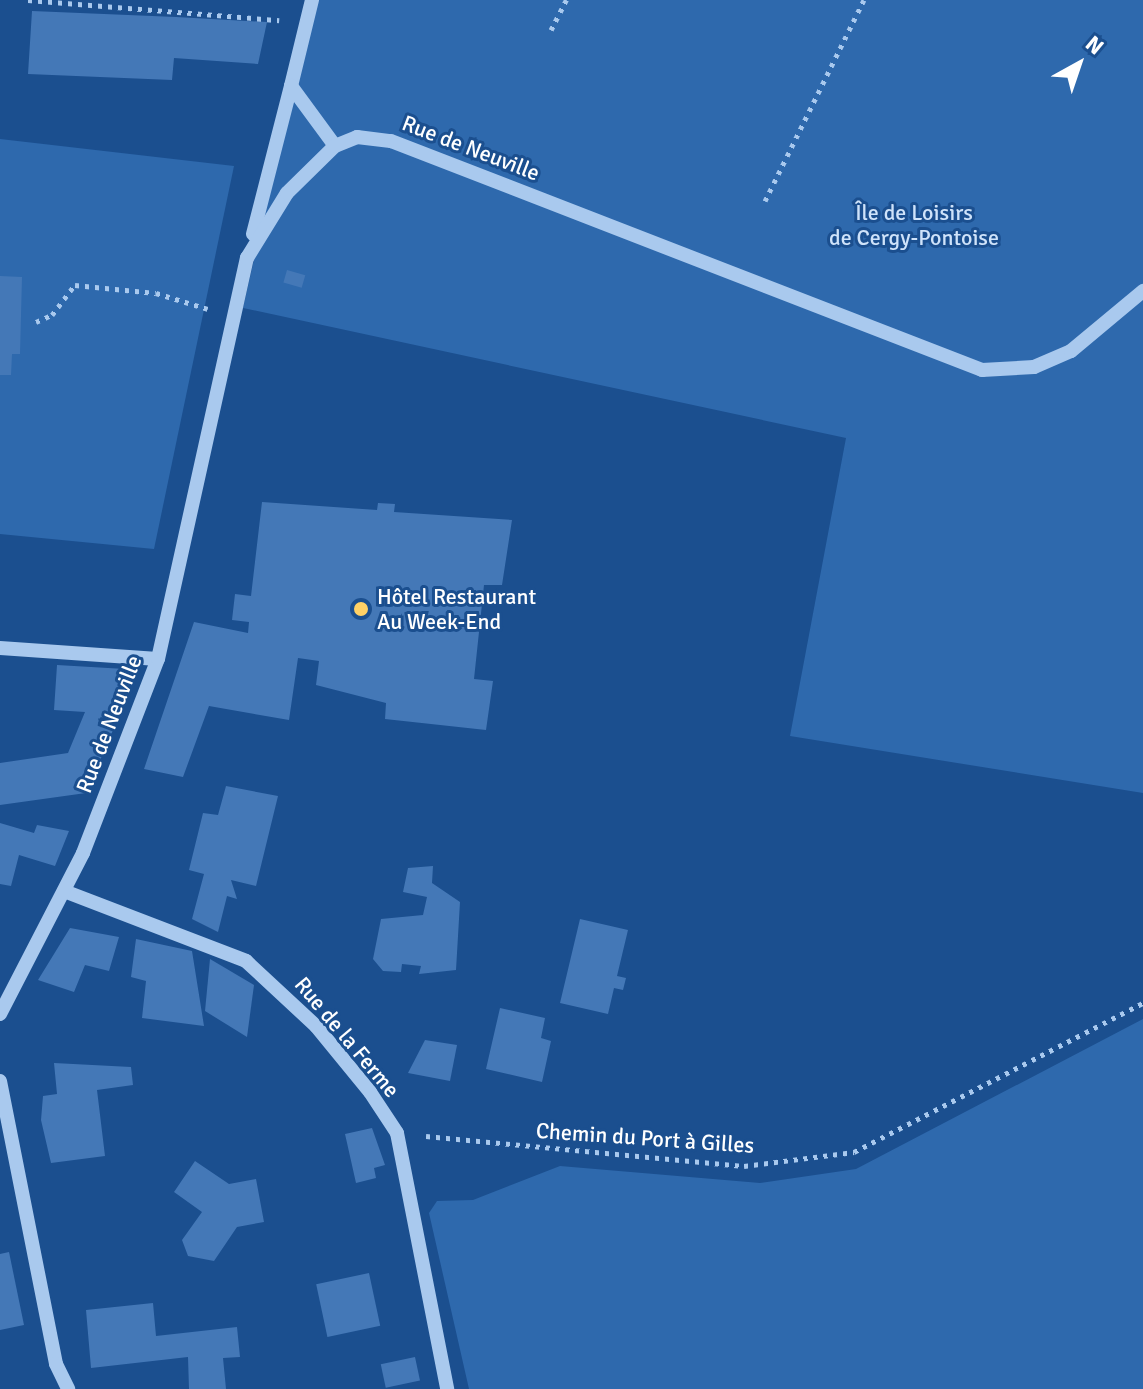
<!DOCTYPE html>
<meta charset="utf-8">
<style>
body{margin:0}
#map{position:relative;width:1143px;height:1389px;overflow:hidden;background:#1b4f8f;font-family:Signika,sans-serif}
div>[style]{position:absolute}
.green>*{inset:0;background:#2e69ad}
.building>*{inset:0;background:#4478b7;transform-origin:0 0}
.path>*{height:5px;margin-top:-2.5px;transform-origin:0;background:repeating-linear-gradient(90deg,#a9c9ee 0 4px,transparent 0 10px)}
.minor>*{height:14px;margin:-7px;padding:0 7px;transform-origin:7px;border-radius:7px;background:#a9c9ee}
.dots>*{width:22px;height:22px;translate:-50% -50%;box-sizing:border-box;border:4px solid #1b4f8f;border-radius:50%}
span{translate:-50% -50%;white-space:nowrap;text-align:center;line-height:1.15;-webkit-text-stroke:6px #1b4f8f;paint-order:stroke}
.street-label{font-size:22px;color:#fff}
.park-label{font-size:22px;color:#cfe3fa}
.poi-label{font-size:22px;color:#fff}
.left{translate:0 -50%;text-align:left}
.north{position:absolute;left:1039px;top:24px;width:80px;height:80px;-webkit-text-stroke:6px #1b4f8f;paint-order:stroke;rotate:40deg;font-size:22px;font-weight:700;line-height:32px;text-align:center;color:#fff}
.north::after{content:'';display:block;margin:auto;width:28px;height:36px;background:#fff;clip-path:polygon(50% 0,100% 100%,50% 72%,0 100%)}
</style>
<div id="map">
<div class="green">
<i style="clip-path:polygon(313px 0,1143px 0,1143px 793px,790px 736px,846px 438px,243px 308px)"></i>
<i style="clip-path:polygon(0 139px,234px 166px,154px 549px,0 534px)"></i>
<i style="clip-path:polygon(1143px 1019px,1143px 1389px,469px 1389px,429px 1213px,437px 1201px,473px 1200px,560px 1166px,760px 1183px,856px 1169px)"></i>
</div>
<div class="building">
<i style="clip-path:polygon(32px 11px,176px 17px,267px 22px,258px 64px,174px 58px,172px 80px,28px 74px)"></i>
<i style="left:287px;top:270px;width:19px;height:13px;rotate:16deg"></i>
<i style="clip-path:polygon(0 276px,22px 277px,20px 354px,12px 354px,11px 375px,0 375px)"></i>
<i style="clip-path:polygon(262px 502px,377px 510px,378px 503px,395px 504px,394px 512px,512px 520px,502px 585px,484px 585px,474px 679px,493px 681px,486px 730px,385px 719px,386px 703px,316px 685px,319px 661px,298px 658px,289px 720px,209px 706px,183px 777px,144px 769px,194px 622px,248px 633px,249px 622px,232px 620px,235px 594px,251px 596px)"></i>
<i style="clip-path:polygon(57px 665px,125px 669px,120px 714px,86px 793px,0 805px,0 763px,68px 753px,85px 712px,54px 710px)"></i>
<i style="clip-path:polygon(226px 786px,278px 796px,256px 886px,231px 880px,237px 899px,227px 896px,218px 932px,192px 919px,204px 874px,189px 870px,203px 813px,218px 815px)"></i>
<i style="clip-path:polygon(0 823px,34px 833px,37px 825px,69px 831px,55px 866px,19px 855px,11px 886px,0 884px)"></i>
<i style="clip-path:polygon(433px 866px,432px 883px,460px 902px,456px 970px,419px 974px,421px 966px,402px 964px,401px 972px,383px 971px,373px 959px,381px 919px,423px 915px,427px 897px,403px 892px,408px 868px)"></i>
<i style="clip-path:polygon(580px 919px,628px 930px,617px 976px,626px 978px,623px 990px,614px 988px,608px 1014px,560px 1003px)"></i>
<i style="clip-path:polygon(70px 928px,119px 937px,109px 971px,85px 965px,74px 992px,38px 980px)"></i>
<i style="clip-path:polygon(136px 939px,192px 951px,204px 1026px,142px 1018px,146px 981px,131px 977px)"></i>
<i style="clip-path:polygon(210px 959px,254px 985px,247px 1037px,205px 1011px)"></i>
<i style="clip-path:polygon(500px 1008px,545px 1018px,541px 1038px,551px 1041px,542px 1082px,486px 1069px)"></i>
<i style="clip-path:polygon(425px 1040px,457px 1045px,450px 1081px,408px 1073px)"></i>
<i style="clip-path:polygon(54px 1063px,131px 1067px,133px 1085px,97px 1090px,105px 1156px,51px 1163px,41px 1120px,43px 1096px,57px 1094px)"></i>
<i style="clip-path:polygon(372px 1128px,385px 1165px,374px 1168px,376px 1178px,356px 1183px,345px 1134px)"></i>
<i style="clip-path:polygon(195px 1161px,229px 1184px,256px 1179px,264px 1222px,237px 1227px,214px 1261px,188px 1256px,182px 1240px,202px 1212px,174px 1192px)"></i>
<i style="clip-path:polygon(9px 1252px,24px 1325px,0 1330px,0 1254px)"></i>
<i style="left:369px;top:1273px;width:54px;height:54px;rotate:78deg"></i>
<i style="clip-path:polygon(153px 1303px,156px 1336px,237px 1327px,240px 1357px,223px 1358px,226px 1389px,189px 1389px,188px 1357px,91px 1368px,86px 1310px)"></i>
<i style="left:415px;top:1357px;width:24px;height:35px;rotate:78deg"></i>
</div>
<div class="path">
<i style="left:28px;top:0;width:252px;rotate:4.6deg"></i>
<i style="left:551px;top:30px;width:34px;rotate:-63deg"></i>
<i style="left:765px;top:201px;width:224px;rotate:-63.8deg"></i>
<i style="left:36px;top:322px;width:17px;rotate:-24deg"></i>
<i style="left:52px;top:315px;width:38px;rotate:-53deg"></i>
<i style="left:75px;top:285px;width:81px;rotate:5.6deg"></i>
<i style="left:156px;top:293px;width:54px;rotate:17.1deg"></i>
<i style="left:426px;top:1136px;width:319px;rotate:5.4deg"></i>
<i style="left:744px;top:1166px;width:111px;rotate:-7.3deg"></i>
<i style="left:854px;top:1152px;width:325px;rotate:-27.3deg"></i>
</div>
<div class="minor">
<i style="left:291px;top:86px;width:89px;rotate:-76.3deg"></i>
<i style="left:253px;top:234px;width:153px;rotate:-75.6deg"></i>
<i style="left:291px;top:86px;width:74px;rotate:53.7deg"></i>
<i style="left:0;top:648px;width:158px;rotate:4deg"></i>
<i style="left:64px;top:891px;width:195px;rotate:21deg"></i>
<i style="left:246px;top:961px;width:96px;rotate:42.9deg"></i>
<i style="left:316px;top:1026px;width:85px;rotate:50.7deg"></i>
<i style="left:370px;top:1092px;width:49px;rotate:56.6deg"></i>
<i style="left:397px;top:1133px;width:261px;rotate:78.9deg"></i>
<i style="left:0;top:1014px;width:181px;rotate:-62.7deg"></i>
<i style="left:83px;top:853px;width:208px;rotate:-68.9deg"></i>
<i style="left:158px;top:659px;width:411px;rotate:-77.5deg"></i>
<i style="left:247px;top:258px;width:76px;rotate:-58.4deg"></i>
<i style="left:287px;top:193px;width:67px;rotate:-44.4deg"></i>
<i style="left:335px;top:146px;width:24px;rotate:-22deg"></i>
<i style="left:357px;top:137px;width:34px;rotate:7deg"></i>
<i style="left:391px;top:141px;width:634px;rotate:21.18deg"></i>
<i style="left:982px;top:370px;width:52px;rotate:-3.3deg"></i>
<i style="left:1034px;top:367px;width:40px;rotate:-23.4deg"></i>
<i style="left:1071px;top:351px;width:94px;rotate:-39.8deg"></i>
<i style="left:0;top:1081px;width:288px;rotate:78.8deg"></i>
<i style="left:56px;top:1364px;width:28px;rotate:64deg"></i>
</div>
<div class="dots">
<i style="left:361px;top:609px;background:#ffd166"></i>
</div>
<div class="street-label">
<span style="left:471px;top:148px;rotate:21deg">Rue de Neuville</span>
<span style="left:109px;top:724px;rotate:-69deg">Rue de Neuville</span>
<span style="left:347px;top:1037px;rotate:50deg">Rue de la Ferme</span>
<span style="left:645px;top:1138px;rotate:4deg">Chemin du Port à Gilles</span>
</div>
<div class="park-label">
<span style="left:914px;top:225px">Île de Loisirs<br>de Cergy-Pontoise</span>
</div>
<div class="poi-label">
<span class="left" style="left:377px;top:609px">Hôtel Restaurant<br>Au Week-End</span>
</div>
<div class="north">N</div>
</div>
